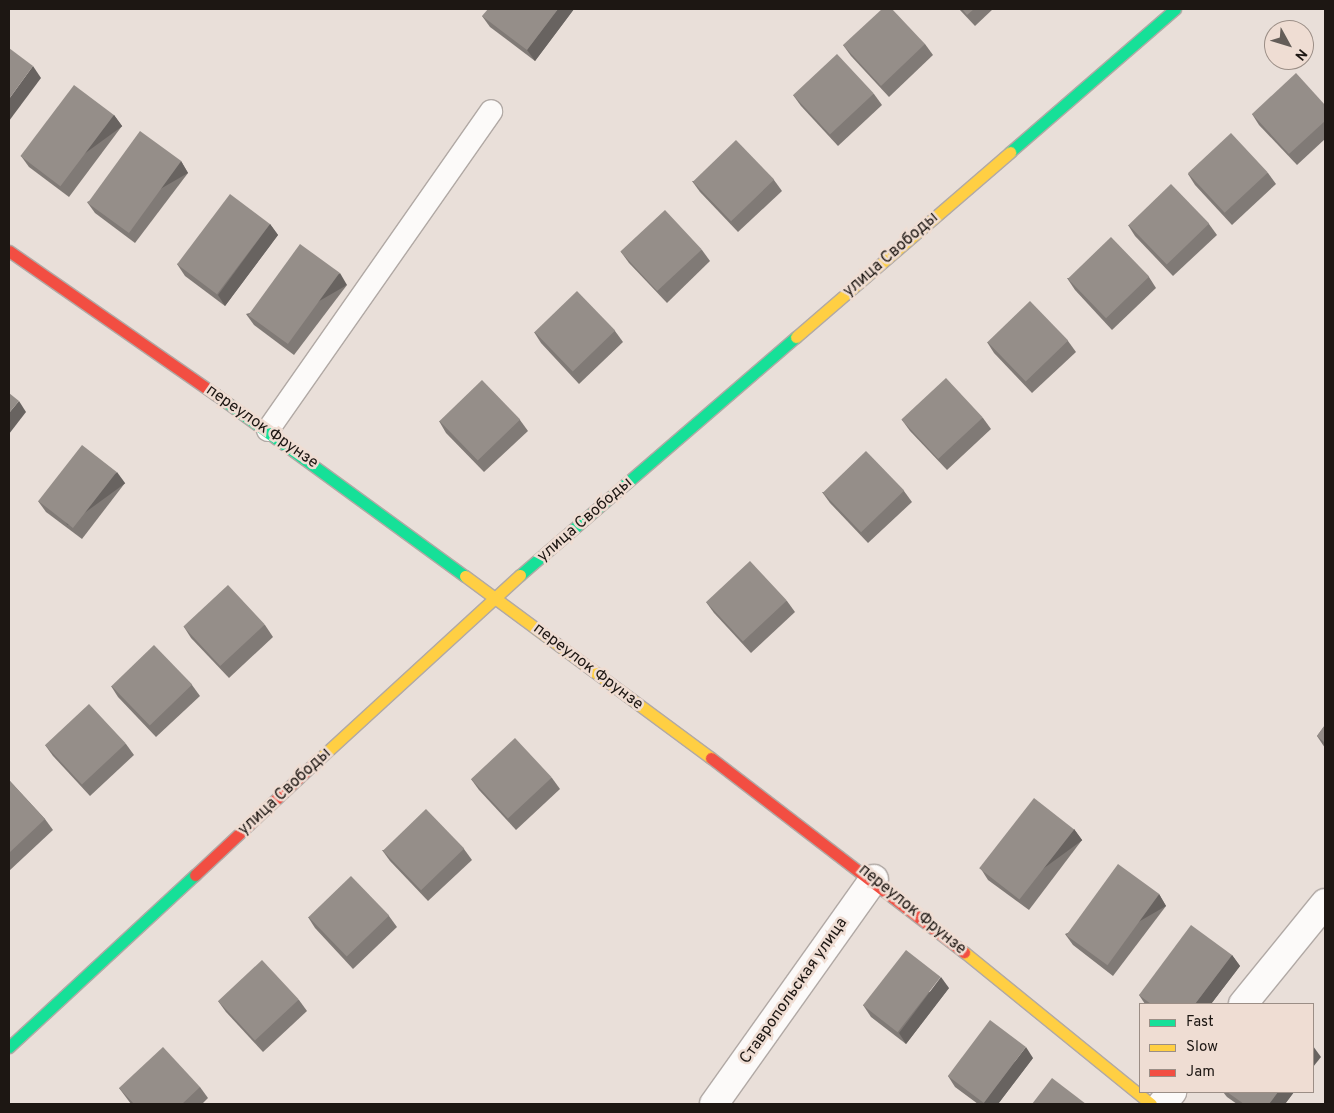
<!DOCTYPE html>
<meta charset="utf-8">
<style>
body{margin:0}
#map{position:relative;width:1334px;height:1113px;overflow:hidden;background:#e9dfd9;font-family:Overpass,sans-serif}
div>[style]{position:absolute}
.roads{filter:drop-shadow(1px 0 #b1a9a5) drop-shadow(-1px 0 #b1a9a5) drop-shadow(0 1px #b1a9a5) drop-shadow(0 -1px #b1a9a5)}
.lane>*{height:22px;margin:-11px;padding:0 11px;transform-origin:11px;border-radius:11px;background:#fcfaf9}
.street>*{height:28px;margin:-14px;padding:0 14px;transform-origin:14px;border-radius:14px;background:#fcfaf9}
.fast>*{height:11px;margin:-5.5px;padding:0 5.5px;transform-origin:5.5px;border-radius:5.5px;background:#16e098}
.slow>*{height:11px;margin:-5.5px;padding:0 5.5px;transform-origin:5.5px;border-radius:5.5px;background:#ffcf43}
.jam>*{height:11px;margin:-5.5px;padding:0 5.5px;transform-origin:5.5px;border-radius:5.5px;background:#f24e42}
.wall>*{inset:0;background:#807a76}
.shaded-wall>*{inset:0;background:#686360;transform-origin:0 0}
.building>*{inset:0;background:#958e89;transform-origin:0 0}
span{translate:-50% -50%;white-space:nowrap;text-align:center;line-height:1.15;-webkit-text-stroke:5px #efddd3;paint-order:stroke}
.street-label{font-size:16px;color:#1d1713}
.frame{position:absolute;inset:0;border:10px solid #1d1713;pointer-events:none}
.legend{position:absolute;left:1139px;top:1003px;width:175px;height:90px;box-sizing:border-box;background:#efddd3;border:1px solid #9b8e86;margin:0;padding:6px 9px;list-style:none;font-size:15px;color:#1d1713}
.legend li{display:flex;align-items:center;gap:10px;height:25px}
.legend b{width:25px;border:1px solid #9b8e86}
.north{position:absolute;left:1264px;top:20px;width:50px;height:50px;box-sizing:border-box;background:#efddd3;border:1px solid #9b8e86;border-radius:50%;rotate:129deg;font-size:14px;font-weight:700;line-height:20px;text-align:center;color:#1d1713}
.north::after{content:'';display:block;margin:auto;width:18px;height:22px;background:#645d58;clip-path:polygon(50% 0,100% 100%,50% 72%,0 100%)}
</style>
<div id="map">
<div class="roads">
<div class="lane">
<i style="left:268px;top:430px;width:389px;rotate:-55deg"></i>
</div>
<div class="street">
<i style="left:1243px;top:1004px;width:130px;rotate:-50.9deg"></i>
<i style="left:714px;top:1104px;width:276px;rotate:-54.6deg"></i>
<i style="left:1162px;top:1104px;width:16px;rotate:-50deg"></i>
</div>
<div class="fast">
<i style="left:1010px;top:152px;width:218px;rotate:-40.9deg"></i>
<i style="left:215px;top:394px;width:309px;rotate:36.1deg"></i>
<i style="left:520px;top:575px;width:364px;rotate:-40.8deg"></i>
<i style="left:9px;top:1047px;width:253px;rotate:-42.8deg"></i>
</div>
<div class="slow">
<i style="left:796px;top:337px;width:283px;rotate:-40.8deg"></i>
<i style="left:465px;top:576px;width:306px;rotate:36.5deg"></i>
<i style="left:318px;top:760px;width:274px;rotate:-42.5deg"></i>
<i style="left:964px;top:952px;width:241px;rotate:39.1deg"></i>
</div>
<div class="jam">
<i style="left:9px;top:251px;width:251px;rotate:34.8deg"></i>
<i style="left:711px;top:758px;width:319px;rotate:37.5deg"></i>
<i style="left:195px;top:875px;width:168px;rotate:-43.1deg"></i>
</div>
</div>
<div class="wall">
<i style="clip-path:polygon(574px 9px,535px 61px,490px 27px,482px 16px)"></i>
<i style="clip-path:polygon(959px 9px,993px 9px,975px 26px)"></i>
<i style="clip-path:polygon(925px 44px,933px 55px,889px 97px,851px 56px,843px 45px)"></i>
<i style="clip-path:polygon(874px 94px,882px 105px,838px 146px,801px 106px,793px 95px)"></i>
<i style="clip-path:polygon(1325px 105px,1325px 139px,1297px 165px,1259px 125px,1252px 114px)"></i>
<i style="clip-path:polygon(114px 115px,122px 126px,69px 197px,29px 167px,21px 156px)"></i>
<i style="clip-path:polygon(181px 161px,188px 173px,135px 243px,95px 213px,87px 202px)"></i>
<i style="clip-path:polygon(1268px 173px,1276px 184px,1232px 225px,1195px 185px,1188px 174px)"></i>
<i style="clip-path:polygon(774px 180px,782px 191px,738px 232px,700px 192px,692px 181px)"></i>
<i style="clip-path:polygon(270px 224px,278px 235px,225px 306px,185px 276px,177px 264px)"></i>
<i style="clip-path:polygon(1209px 224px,1217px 235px,1173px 276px,1135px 236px,1128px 225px)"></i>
<i style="clip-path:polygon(702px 250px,710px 261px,667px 303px,629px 263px,621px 252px)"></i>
<i style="clip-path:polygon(1149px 277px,1156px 288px,1112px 330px,1075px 290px,1067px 278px)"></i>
<i style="clip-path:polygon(347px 285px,294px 355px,254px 325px,246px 314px)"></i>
<i style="clip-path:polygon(615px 331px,623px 342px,579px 384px,541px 343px,534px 332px)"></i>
<i style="clip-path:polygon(1068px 341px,1076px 352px,1032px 393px,994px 353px,987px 342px)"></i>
<i style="clip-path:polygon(983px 418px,991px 429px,947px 470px,910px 431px,902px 420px)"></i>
<i style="clip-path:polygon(520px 420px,528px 431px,484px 472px,446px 433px,439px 421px)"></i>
<i style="clip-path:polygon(125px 483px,82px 539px,46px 512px,38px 501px)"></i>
<i style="clip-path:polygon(904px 491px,912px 502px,868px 543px,830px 503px,822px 492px)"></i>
<i style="clip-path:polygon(787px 601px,795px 612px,751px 653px,714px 613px,706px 602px)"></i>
<i style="clip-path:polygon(265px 625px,273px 637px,229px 678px,191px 638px,184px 627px)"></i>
<i style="clip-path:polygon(192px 685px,200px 696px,156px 737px,118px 697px,111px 686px)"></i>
<i style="clip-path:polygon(1325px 725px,1325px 748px,1317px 736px)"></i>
<i style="clip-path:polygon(126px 744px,134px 755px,90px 796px,53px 756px,45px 745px)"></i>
<i style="clip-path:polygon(552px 778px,560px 789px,516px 830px,479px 790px,471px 779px)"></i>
<i style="clip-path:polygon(9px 780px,45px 819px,53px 830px,9px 871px)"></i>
<i style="clip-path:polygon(1074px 829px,1082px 840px,1029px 910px,988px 880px,981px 869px)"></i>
<i style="clip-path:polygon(464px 849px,472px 860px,428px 901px,390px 861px,382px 850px)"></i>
<i style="clip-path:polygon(1159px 894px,1166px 906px,1113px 976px,1073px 945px,1065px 934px)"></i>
<i style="clip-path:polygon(389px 916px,397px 927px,353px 969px,315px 928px,308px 917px)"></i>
<i style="clip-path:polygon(1232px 955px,1240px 966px,1211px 1004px,1145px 1004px,1139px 995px)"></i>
<i style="clip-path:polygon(949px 988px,906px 1044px,871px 1017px,863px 1005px)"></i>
<i style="clip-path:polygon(299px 1000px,307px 1011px,263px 1052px,226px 1012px,218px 1001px)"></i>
<i style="clip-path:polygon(1033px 1058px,998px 1104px,978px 1104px,955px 1087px,948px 1076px)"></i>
<i style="clip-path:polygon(200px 1087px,208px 1098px,202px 1104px,131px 1104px,119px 1088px)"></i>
<i style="clip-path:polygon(1223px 1092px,1294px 1092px,1285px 1104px,1237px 1104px,1227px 1097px)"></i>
</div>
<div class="shaded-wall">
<i style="clip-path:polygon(558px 9px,574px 9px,535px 61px,527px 50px)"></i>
<i style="clip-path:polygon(33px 66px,41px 78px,9px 121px,9px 99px)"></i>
<i style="left:114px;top:115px;width:14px;height:88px;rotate:54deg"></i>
<i style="left:181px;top:161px;width:14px;height:89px;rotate:60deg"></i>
<i style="clip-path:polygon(270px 224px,278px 235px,225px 306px,218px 295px)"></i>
<i style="left:340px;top:273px;width:14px;height:89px;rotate:60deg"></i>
<i style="clip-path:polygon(19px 401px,26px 412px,9px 434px,9px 413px)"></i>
<i style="left:117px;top:472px;width:14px;height:71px;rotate:54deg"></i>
<i style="left:1074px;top:829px;width:14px;height:88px;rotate:54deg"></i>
<i style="left:1159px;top:894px;width:14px;height:89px;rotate:60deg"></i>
<i style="clip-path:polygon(1232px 955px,1240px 966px,1211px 1004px,1195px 1004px)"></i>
<i style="clip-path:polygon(941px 977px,949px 988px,906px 1044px,899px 1033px)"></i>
<i style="clip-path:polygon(1313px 1046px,1321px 1057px,1313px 1067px)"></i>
<i style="clip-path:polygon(1026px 1047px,1033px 1058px,998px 1104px,984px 1104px,983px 1103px)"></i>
<i style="clip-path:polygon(1278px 1092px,1294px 1092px,1285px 1104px,1269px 1104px)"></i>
</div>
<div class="building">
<i style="clip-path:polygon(488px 9px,558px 9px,527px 50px,482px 16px)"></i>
<i style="clip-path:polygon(882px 9px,892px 9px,925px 44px,881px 86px,843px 45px)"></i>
<i style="clip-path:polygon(962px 9px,974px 9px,967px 15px)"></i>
<i style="clip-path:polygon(9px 48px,33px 66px,9px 99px)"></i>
<i style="left:837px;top:54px;width:54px;height:60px;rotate:47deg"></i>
<i style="clip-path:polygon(1296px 73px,1325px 105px,1325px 121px,1289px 154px,1252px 114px)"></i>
<i style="left:74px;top:85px;width:50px;height:89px;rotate:37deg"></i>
<i style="left:140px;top:131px;width:51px;height:89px;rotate:36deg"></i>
<i style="left:1231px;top:133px;width:54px;height:59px;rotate:47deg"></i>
<i style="left:736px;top:140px;width:55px;height:60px;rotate:46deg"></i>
<i style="left:1171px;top:184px;width:55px;height:59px;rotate:46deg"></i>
<i style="left:230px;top:194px;width:50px;height:88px;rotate:37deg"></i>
<i style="left:665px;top:210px;width:54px;height:61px;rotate:47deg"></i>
<i style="left:1111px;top:237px;width:55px;height:60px;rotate:46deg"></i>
<i style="left:300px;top:244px;width:49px;height:88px;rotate:36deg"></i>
<i style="left:577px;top:291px;width:55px;height:59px;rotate:46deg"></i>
<i style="left:1030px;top:301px;width:55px;height:59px;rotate:46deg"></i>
<i style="left:946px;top:378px;width:54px;height:61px;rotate:47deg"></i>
<i style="left:482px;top:380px;width:55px;height:59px;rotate:46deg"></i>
<i style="clip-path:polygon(9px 393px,19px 401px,9px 413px)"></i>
<i style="left:82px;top:445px;width:44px;height:71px;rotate:38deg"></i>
<i style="left:866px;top:451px;width:55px;height:60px;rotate:46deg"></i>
<i style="left:750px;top:561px;width:54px;height:60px;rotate:47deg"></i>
<i style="left:228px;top:585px;width:54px;height:61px;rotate:47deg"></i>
<i style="left:154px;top:645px;width:55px;height:59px;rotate:46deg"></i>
<i style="left:89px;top:704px;width:54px;height:60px;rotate:47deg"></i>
<i style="clip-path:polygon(1325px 725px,1325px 743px,1317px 736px)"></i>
<i style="left:515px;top:738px;width:54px;height:60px;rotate:47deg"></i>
<i style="clip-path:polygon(9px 780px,45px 819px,9px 853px)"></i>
<i style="left:1034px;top:798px;width:51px;height:89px;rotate:38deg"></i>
<i style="left:426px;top:809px;width:55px;height:60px;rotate:46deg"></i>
<i style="left:1118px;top:864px;width:51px;height:88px;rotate:36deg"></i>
<i style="left:351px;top:876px;width:55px;height:59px;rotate:46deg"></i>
<i style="clip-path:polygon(1191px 925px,1232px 955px,1195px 1004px,1151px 1004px,1139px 995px)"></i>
<i style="left:906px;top:950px;width:44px;height:70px;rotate:38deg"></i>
<i style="left:262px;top:960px;width:54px;height:60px;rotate:47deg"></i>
<i style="left:990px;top:1020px;width:45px;height:70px;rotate:37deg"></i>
<i style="clip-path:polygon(163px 1047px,200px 1087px,182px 1104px,134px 1104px,119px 1088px)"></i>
<i style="clip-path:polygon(1052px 1078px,1086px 1104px,1032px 1104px)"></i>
<i style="clip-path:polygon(1227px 1092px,1278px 1092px,1269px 1104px,1244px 1104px)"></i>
</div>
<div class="street-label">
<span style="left:891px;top:255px;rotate:-41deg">улица Свободы</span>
<span style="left:262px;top:427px;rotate:35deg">переулок Фрунзе</span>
<span style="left:585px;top:520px;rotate:-41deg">улица Свободы</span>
<span style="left:588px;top:667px;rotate:37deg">переулок Фрунзе</span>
<span style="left:285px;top:792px;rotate:-43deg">улица Свободы</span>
<span style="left:912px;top:910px;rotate:39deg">переулок Фрунзе</span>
<span style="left:794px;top:991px;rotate:-55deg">Ставропольская улица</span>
</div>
<div class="frame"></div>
<ul class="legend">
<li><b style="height:6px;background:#16e098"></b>Fast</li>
<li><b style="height:6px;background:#ffcf43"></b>Slow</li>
<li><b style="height:6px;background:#f24e42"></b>Jam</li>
</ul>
<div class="north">N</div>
</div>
